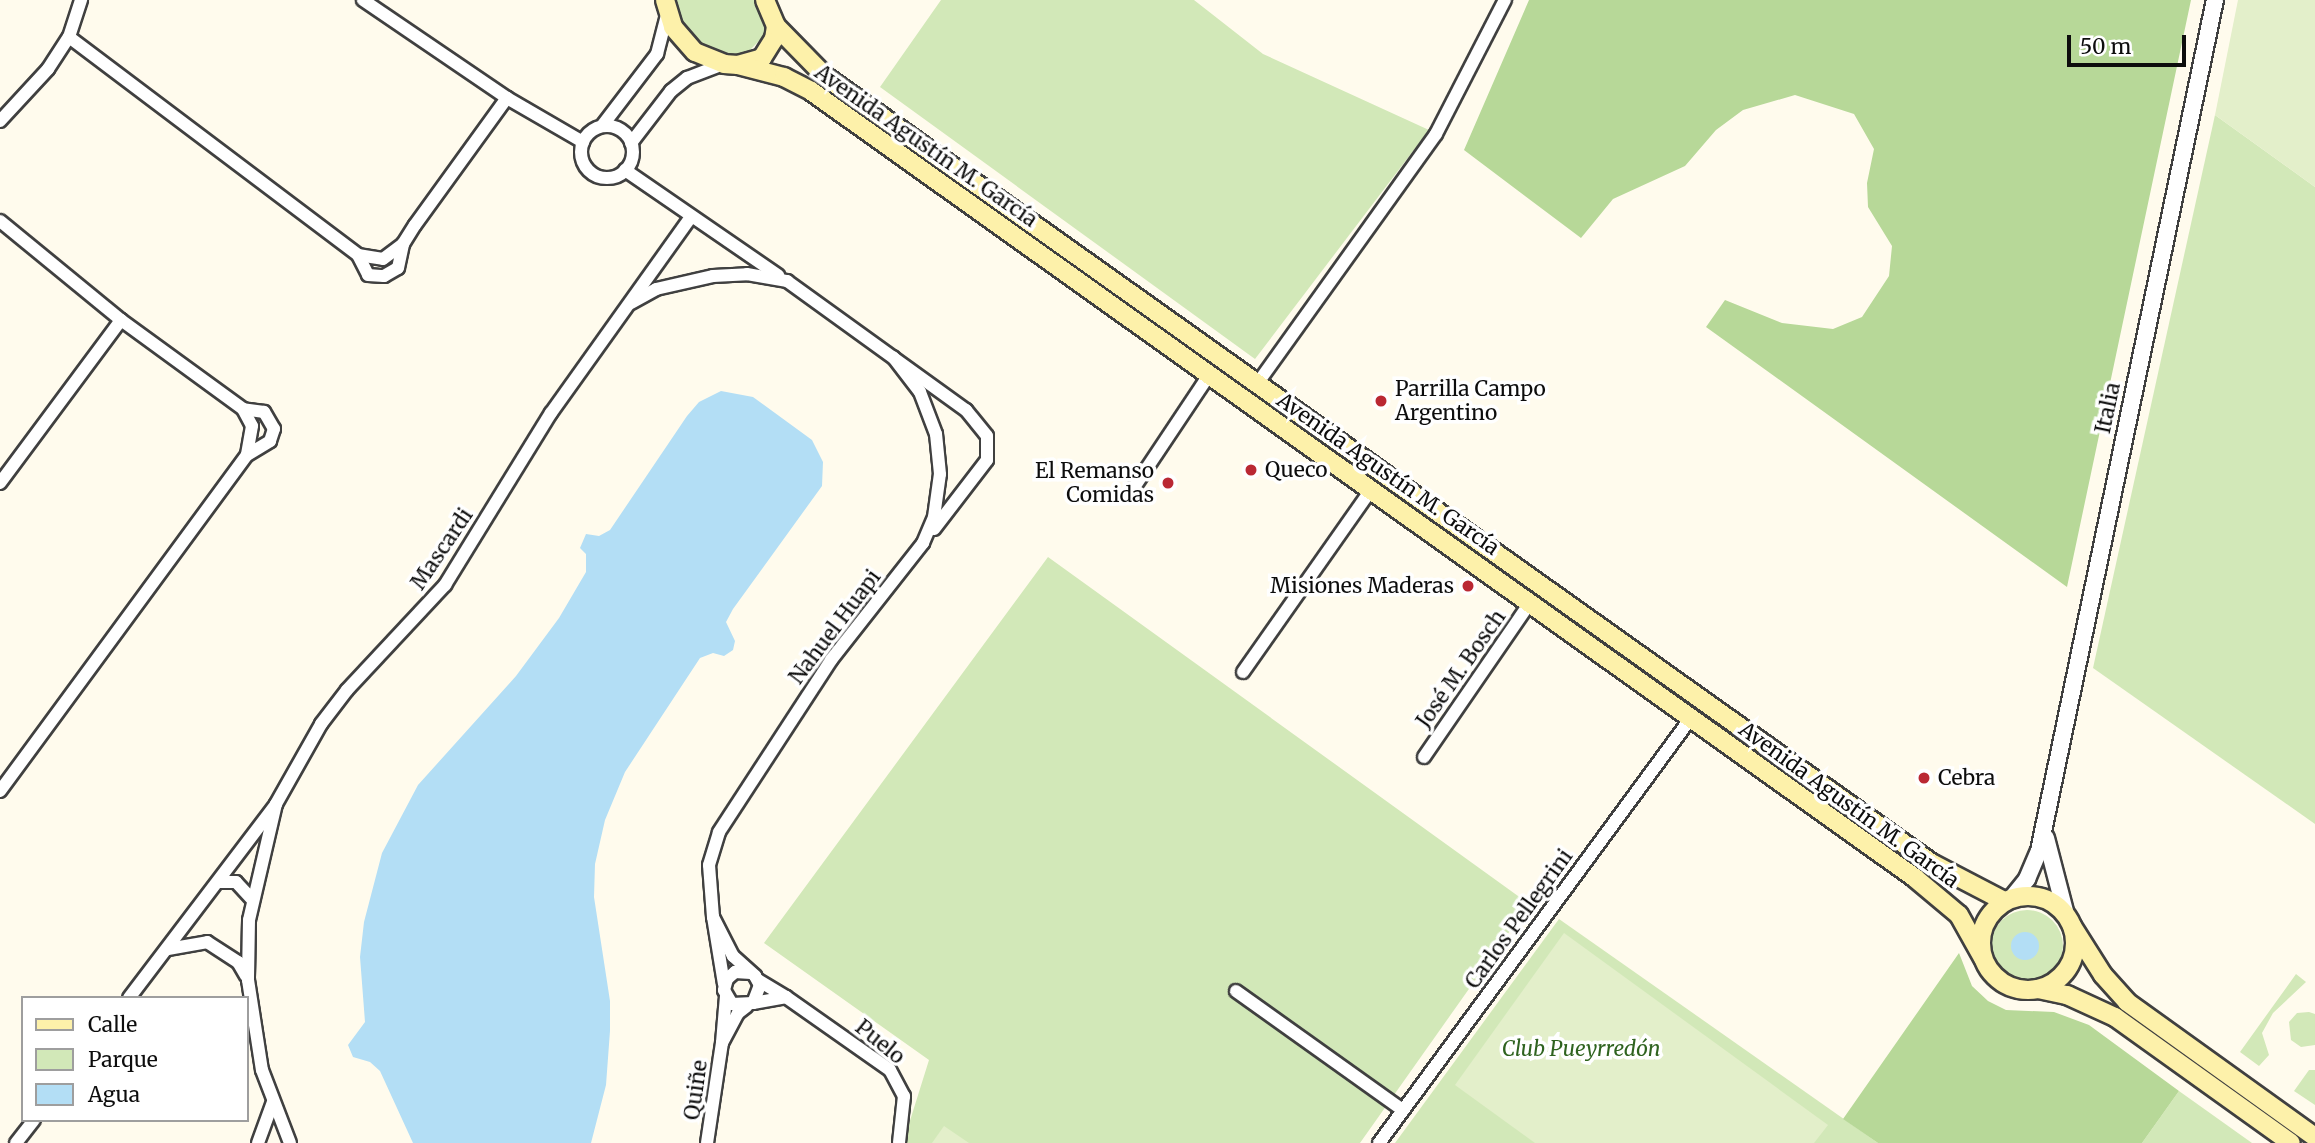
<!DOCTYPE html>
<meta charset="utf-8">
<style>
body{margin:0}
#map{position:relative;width:2315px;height:1143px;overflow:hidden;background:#fffbed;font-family:Merriweather,serif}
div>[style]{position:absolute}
.green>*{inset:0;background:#d2e8b8}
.round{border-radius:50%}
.forest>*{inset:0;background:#b7d898}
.pitch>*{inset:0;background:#e3efca}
.water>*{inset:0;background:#b3def5}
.roads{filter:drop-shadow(2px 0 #404040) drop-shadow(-2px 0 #404040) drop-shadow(0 2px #404040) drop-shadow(0 -2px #404040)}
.minor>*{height:12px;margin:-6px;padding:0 6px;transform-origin:6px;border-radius:6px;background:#fff}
.minor>.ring{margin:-6px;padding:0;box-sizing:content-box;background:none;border:12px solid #fff;border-radius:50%}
.tertiary>*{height:16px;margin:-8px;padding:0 8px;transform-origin:8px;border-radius:8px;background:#fff}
.secondary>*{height:18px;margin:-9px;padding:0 9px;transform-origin:9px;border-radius:9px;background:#fdf1aa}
.secondary>.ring{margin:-9px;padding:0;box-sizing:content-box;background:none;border:18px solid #fdf1aa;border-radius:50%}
.dots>*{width:19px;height:19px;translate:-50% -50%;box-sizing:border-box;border:4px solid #fff;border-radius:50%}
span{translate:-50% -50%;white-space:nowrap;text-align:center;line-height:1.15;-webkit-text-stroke:7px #fff;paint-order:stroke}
.street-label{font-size:21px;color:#0d0d0d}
.poi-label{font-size:21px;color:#0d0d0d}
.left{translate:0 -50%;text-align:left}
.right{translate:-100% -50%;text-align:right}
.park-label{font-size:21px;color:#2f631f;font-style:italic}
.legend{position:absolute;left:21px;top:996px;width:228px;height:126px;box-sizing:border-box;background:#fff;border:2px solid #9e9e9e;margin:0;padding:9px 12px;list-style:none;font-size:21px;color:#0d0d0d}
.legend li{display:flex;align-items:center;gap:14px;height:35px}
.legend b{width:35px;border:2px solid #9e9e9e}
.scale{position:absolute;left:2067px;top:35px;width:119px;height:32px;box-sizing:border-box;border:4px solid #0d0d0d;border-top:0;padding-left:9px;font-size:21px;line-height:24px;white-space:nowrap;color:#0d0d0d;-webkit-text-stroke:5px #fff;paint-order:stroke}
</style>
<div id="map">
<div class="green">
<i style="clip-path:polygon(675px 0,755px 0,766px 23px,765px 35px,746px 54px,723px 55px,700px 45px,681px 24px)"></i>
<i style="clip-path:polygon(941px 0,1194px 0,1263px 54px,1429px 130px,1255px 359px,880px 87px)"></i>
<i style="clip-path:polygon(2215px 115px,2315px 187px,2315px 824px,2093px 668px)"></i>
<i style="clip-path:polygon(1048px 557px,1529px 904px,1360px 1143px,903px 1143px,929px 1060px,764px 943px)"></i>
<i class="round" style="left:1991px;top:910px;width:72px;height:72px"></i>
<i style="clip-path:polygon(1559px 919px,1878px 1143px,1395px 1143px)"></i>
<i style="clip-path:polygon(2296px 974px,2306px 982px,2273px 1013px,2262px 1033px,2269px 1055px,2259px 1066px,2240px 1052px)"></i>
<i style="clip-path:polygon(2309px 1012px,2315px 1014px,2315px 1045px,2301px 1047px,2291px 1040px,2289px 1022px,2297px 1013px)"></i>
<i style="clip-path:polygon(2309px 1070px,2315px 1070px,2315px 1105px,2294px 1091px)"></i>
<i style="clip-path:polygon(2179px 1091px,2252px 1143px,2142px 1143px)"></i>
</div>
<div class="forest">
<i style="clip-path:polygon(1529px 0,2191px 0,2067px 587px,1706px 327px,1725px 300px,1782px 323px,1833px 329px,1862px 317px,1889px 276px,1892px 246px,1868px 207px,1867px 183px,1874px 149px,1854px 114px,1795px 95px,1743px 110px,1716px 130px,1685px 166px,1613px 199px,1581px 238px,1464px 150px)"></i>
<i style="clip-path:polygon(1959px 953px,1972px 986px,1988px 1001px,2006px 1010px,2054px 1012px,2089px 1025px,2179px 1091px,2142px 1143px,1878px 1143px,1843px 1119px)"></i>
</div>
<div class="pitch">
<i style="clip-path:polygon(2238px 0,2315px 0,2315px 187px,2215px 115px)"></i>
<i style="clip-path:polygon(1564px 933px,1828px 1125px,1814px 1143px,1535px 1143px,1455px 1085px)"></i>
<i style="clip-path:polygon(944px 1126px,969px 1143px,932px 1143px)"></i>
</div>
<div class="water">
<i style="clip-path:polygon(721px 391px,753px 397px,812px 440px,823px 462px,822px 486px,733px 609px,726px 622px,735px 641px,733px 650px,724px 656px,713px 653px,700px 658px,625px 772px,605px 820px,595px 864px,594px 897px,610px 1001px,610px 1031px,606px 1085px,591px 1143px,413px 1143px,380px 1071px,370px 1062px,353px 1057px,348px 1045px,365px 1022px,360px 957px,364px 922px,382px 853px,418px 785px,516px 676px,559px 618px,586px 572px,586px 554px,580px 548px,586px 534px,599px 536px,610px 530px,687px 416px,699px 402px)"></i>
<i class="round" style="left:2011px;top:932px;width:28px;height:28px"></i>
</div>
<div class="roads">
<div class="minor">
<i style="left:363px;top:0;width:174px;rotate:34.2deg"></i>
<i style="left:507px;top:98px;width:88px;rotate:30.1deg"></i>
<i style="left:69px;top:37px;width:362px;rotate:37deg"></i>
<i style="left:358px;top:255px;width:25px;rotate:9deg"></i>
<i style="left:383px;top:259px;width:25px;rotate:-37deg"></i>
<i style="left:0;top:121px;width:71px;rotate:-47.3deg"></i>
<i style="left:48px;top:69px;width:38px;rotate:-57deg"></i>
<i style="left:69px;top:37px;width:39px;rotate:-72deg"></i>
<i style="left:602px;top:126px;width:91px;rotate:-52.6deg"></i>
<i style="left:657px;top:54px;width:40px;rotate:-75.6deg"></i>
<i class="ring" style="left:581px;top:126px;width:40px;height:40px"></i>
<i style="left:631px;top:143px;width:66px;rotate:-52.4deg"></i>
<i style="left:671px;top:91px;width:21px;rotate:-39deg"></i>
<i style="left:687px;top:78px;width:40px;rotate:-21deg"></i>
<i style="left:625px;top:170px;width:186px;rotate:34.5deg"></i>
<i style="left:0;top:221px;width:156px;rotate:39.3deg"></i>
<i style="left:121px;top:320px;width:151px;rotate:36.1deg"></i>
<i style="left:243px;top:409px;width:19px;rotate:62deg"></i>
<i style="left:252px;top:426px;width:29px;rotate:100deg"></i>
<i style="left:358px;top:255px;width:22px;rotate:63deg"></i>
<i style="left:368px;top:275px;width:16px;rotate:4deg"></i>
<i style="left:384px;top:276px;width:16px;rotate:-30deg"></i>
<i style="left:398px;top:268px;width:25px;rotate:-78deg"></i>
<i style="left:403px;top:244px;width:22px;rotate:-58deg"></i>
<i style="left:415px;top:225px;width:157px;rotate:-54.1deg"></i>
<i style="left:631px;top:303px;width:29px;rotate:-29deg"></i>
<i style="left:656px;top:289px;width:58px;rotate:-12.8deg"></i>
<i style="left:713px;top:276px;width:34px;rotate:-3deg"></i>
<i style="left:747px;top:274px;width:41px;rotate:9.9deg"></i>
<i style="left:787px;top:281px;width:221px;rotate:35.8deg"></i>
<i style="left:966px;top:410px;width:33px;rotate:51deg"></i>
<i style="left:987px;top:436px;width:24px;rotate:90deg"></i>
<i style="left:987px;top:460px;width:87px;rotate:127.5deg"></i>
<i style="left:1257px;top:384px;width:307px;rotate:-54.4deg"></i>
<i style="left:1436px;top:134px;width:151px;rotate:-62.8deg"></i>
<i style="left:0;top:483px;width:203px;rotate:-53.4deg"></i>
<i style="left:1135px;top:486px;width:133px;rotate:-56.3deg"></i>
<i style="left:1243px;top:672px;width:223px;rotate:-54.9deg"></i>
<i style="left:1424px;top:757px;width:187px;rotate:-55.5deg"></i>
<i style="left:0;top:791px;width:417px;rotate:-53.7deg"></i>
<i style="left:247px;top:455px;width:27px;rotate:-31deg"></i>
<i style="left:270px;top:441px;width:13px;rotate:-72deg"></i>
<i style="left:274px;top:429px;width:20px;rotate:-120deg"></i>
<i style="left:264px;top:412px;width:21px;rotate:-172deg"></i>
<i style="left:276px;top:804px;width:92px;rotate:-60.6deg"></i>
<i style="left:321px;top:724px;width:43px;rotate:-52.6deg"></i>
<i style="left:347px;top:690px;width:144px;rotate:-47deg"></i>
<i style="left:445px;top:585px;width:202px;rotate:-58.4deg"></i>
<i style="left:551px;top:413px;width:241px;rotate:-54.5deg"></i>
<i style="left:220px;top:882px;width:16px"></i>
<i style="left:236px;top:882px;width:25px;rotate:47deg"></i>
<i style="left:713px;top:917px;width:52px;rotate:-94.4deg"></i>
<i style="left:709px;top:865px;width:34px;rotate:-73deg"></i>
<i style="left:719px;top:832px;width:205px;rotate:-56.9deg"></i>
<i style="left:831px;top:660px;width:149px;rotate:-51.8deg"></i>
<i style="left:923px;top:543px;width:28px;rotate:-67deg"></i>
<i style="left:934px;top:517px;width:43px;rotate:-82.1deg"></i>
<i style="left:940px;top:474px;width:40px;rotate:-95.7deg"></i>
<i style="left:936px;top:434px;width:45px;rotate:-110.9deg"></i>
<i style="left:920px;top:392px;width:44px;rotate:-127.6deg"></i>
<i style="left:168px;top:949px;width:40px;rotate:-10deg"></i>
<i style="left:207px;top:942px;width:37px;rotate:33deg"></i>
<i style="left:238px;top:962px;width:16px;rotate:60deg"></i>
<i style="left:724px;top:984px;width:68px;rotate:-99.3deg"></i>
<i style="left:713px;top:917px;width:44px;rotate:62.9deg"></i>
<i style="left:733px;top:956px;width:30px;rotate:42deg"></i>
<i style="left:755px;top:976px;width:10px;rotate:61deg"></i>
<i style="left:760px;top:985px;width:19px;rotate:111deg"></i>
<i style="left:753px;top:1003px;width:21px;rotate:177deg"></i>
<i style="left:732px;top:1004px;width:16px;rotate:-120deg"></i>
<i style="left:724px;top:990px;width:11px;rotate:-75deg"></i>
<i style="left:727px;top:979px;width:11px;rotate:-41deg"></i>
<i style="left:735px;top:972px;width:16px;rotate:4deg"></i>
<i style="left:1236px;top:991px;width:205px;rotate:35.5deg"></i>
<i style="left:726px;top:996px;width:47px;rotate:94.9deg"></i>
<i style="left:722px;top:1043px;width:34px;rotate:-62deg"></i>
<i style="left:738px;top:1013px;width:11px;rotate:-38deg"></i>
<i style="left:786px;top:997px;width:127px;rotate:35.1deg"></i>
<i style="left:890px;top:1070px;width:30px;rotate:62deg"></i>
<i style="left:904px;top:1096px;width:47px;rotate:96.1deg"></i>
<i style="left:129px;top:998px;width:243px;rotate:-52.8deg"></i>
<i style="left:276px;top:804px;width:119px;rotate:103.1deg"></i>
<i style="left:249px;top:920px;width:60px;rotate:91deg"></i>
<i style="left:248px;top:980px;width:91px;rotate:81.2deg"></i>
<i style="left:262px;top:1070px;width:78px;rotate:69deg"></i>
<i style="left:753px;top:1003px;width:34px;rotate:-10deg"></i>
<i style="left:786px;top:997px;width:33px;rotate:-149deg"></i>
<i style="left:16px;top:1143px;width:29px;rotate:-52deg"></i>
<i style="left:258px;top:1143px;width:44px;rotate:-69.9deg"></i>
<i style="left:707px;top:1143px;width:101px;rotate:-81.5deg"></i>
<i style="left:1379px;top:1143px;width:527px;rotate:-53.72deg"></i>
</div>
<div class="tertiary">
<i style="left:2046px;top:838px;width:80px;rotate:75.4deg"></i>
<i style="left:2011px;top:899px;width:26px;rotate:-51deg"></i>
<i style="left:2027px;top:879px;width:30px;rotate:-67deg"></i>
<i style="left:2039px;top:851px;width:869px;rotate:-78.32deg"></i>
</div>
<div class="secondary">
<i style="left:665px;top:0;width:28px;rotate:73deg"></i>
<i style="left:673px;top:27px;width:33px;rotate:49deg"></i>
<i style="left:695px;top:52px;width:31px;rotate:22deg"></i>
<i style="left:724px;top:64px;width:14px;rotate:4deg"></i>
<i style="left:738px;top:65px;width:25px;rotate:-16deg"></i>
<i style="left:762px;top:58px;width:22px;rotate:-58deg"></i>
<i style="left:774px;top:39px;width:13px;rotate:-81deg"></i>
<i style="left:776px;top:26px;width:28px;rotate:-113deg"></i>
<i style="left:776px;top:26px;width:71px;rotate:45.6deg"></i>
<i style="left:826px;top:77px;width:1356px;rotate:35.42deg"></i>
<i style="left:1931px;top:863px;width:82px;rotate:27.5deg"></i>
<i style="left:738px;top:65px;width:48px;rotate:14.6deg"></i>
<i style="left:784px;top:77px;width:30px;rotate:27deg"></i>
<i style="left:811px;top:91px;width:1356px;rotate:35.48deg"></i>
<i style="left:1915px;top:878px;width:57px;rotate:40.1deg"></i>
<i style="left:1959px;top:915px;width:49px;rotate:60.8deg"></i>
<i class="ring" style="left:1981px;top:896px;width:76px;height:76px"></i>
<i style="left:2072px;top:926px;width:58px;rotate:57.7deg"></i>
<i style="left:2103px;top:975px;width:36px;rotate:48deg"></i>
<i style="left:2127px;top:1002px;width:231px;rotate:35.7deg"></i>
<i style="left:2038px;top:989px;width:30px;rotate:12deg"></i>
<i style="left:2067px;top:995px;width:53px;rotate:24.6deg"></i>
<i style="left:2115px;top:1017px;width:216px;rotate:35.6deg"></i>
</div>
</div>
<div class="dots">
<i style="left:1381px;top:401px;background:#ba2833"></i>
<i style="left:1251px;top:470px;background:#ba2833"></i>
<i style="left:1168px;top:483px;background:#ba2833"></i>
<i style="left:1468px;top:586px;background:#ba2833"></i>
<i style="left:1924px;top:778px;background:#ba2833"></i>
</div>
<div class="street-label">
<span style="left:926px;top:146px;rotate:35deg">Avenida Agustín M. García</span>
<span style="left:2108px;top:408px;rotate:-78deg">Italia</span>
<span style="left:1388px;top:474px;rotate:35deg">Avenida Agustín M. García</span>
<span style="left:442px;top:549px;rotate:-56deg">Mascardi</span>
<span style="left:835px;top:627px;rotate:-53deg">Nahuel Huapi</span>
<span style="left:1461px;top:669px;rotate:-55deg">José M. Bosch</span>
<span style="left:1849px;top:805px;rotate:36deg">Avenida Agustín M. García</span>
<span style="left:1519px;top:919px;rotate:-54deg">Carlos Pellegrini</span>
<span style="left:880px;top:1042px;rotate:39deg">Puelo</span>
<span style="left:696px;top:1090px;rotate:-82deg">Quiñe</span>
</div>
<div class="poi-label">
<span class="left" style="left:1395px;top:401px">Parrilla Campo<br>Argentino</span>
<span class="left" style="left:1265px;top:470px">Queco</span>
<span class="right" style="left:1154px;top:483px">El Remanso<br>Comidas</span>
<span class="right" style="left:1454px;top:586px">Misiones Maderas</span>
<span class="left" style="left:1938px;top:778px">Cebra</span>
</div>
<div class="park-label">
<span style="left:1581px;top:1049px">Club Pueyrredón</span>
</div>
<ul class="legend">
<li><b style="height:9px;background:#fdf1aa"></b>Calle</li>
<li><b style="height:19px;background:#d2e8b8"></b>Parque</li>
<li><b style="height:19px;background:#b3def5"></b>Agua</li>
</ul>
<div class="scale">50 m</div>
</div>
